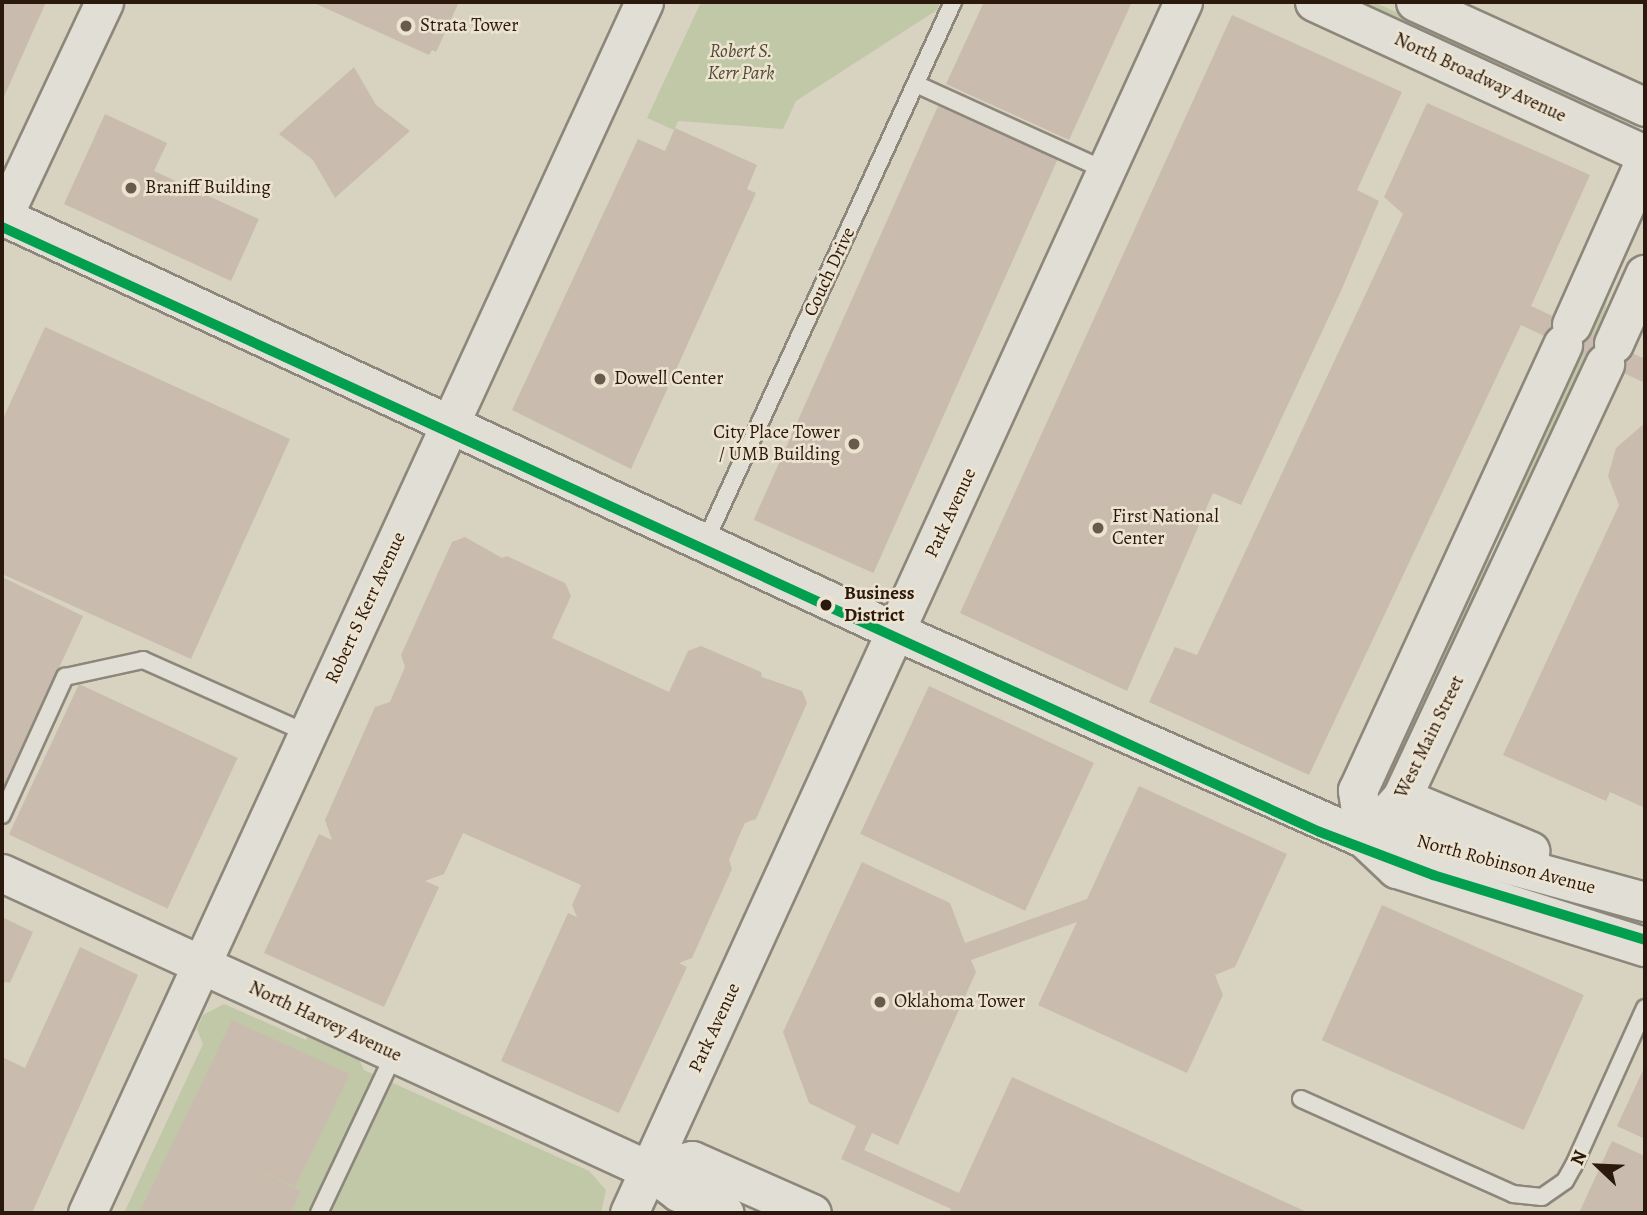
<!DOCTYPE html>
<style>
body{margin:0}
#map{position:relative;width:1647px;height:1215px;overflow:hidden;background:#d8d2c0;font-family:Alegreya,serif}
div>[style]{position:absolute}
.green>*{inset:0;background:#c0c8a7}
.building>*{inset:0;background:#c9bcaf;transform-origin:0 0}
.roads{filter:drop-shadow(2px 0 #8d877b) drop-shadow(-2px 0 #8d877b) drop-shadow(0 2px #8d877b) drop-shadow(0 -2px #8d877b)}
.service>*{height:16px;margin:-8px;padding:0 8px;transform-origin:8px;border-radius:8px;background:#e1ded5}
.tertiary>*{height:37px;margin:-18.5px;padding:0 18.5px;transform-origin:18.5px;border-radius:18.5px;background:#e1ded5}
.secondary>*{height:38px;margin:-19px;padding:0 19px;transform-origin:19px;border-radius:19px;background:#e1ded5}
.tram-1>*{height:10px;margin:-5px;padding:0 5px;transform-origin:5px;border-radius:5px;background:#029f4e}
.dots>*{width:19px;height:19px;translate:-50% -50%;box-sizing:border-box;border:4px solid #ece4d0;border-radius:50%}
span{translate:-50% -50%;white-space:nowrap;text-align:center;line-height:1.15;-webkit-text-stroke:5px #ece4d0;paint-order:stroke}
.poi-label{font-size:19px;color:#2c190e}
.left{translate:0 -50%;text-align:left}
.right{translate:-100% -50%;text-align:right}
.park-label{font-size:19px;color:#534b36;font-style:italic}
.street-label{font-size:19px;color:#2c190e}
.stop-label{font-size:19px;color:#2c190e;font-weight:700}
.frame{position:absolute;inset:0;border:4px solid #2c190e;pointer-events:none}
.north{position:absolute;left:1563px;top:1131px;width:70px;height:70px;-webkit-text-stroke:5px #ece4d0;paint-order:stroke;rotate:293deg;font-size:19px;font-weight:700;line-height:28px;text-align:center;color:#2c190e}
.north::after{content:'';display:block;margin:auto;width:24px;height:32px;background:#2c190e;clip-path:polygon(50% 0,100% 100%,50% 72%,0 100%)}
</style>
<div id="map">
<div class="green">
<i style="clip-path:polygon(701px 2px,940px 2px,937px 10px,796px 101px,783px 129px,678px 121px,674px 130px,647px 118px)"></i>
<i style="clip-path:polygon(1350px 2px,1374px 2px,1613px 111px,1615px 118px)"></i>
<i style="clip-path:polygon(1645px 203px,1645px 214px,1608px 293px,1602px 332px,1512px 529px,1504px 533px,1499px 530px)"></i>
<i style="clip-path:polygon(1486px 558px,1494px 561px,1403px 767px,1384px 780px)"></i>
<i style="clip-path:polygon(224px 1004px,306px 1040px,309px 1033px,357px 1055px,364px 1070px,589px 1171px,606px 1190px,601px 1213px,124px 1213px,203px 1044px,197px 1029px,203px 1015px)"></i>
</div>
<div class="building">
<i style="clip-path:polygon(2px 2px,46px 2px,2px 101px)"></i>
<i style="clip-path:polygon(312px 2px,459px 2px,436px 52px,432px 50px,429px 55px)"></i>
<i style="clip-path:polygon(984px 2px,1132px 2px,1069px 140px,946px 84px)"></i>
<i style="clip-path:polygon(1232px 15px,1402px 92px,1357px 190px,1379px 201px,1341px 291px,1241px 505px,1213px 493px,1127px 691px,960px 613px)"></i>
<i style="clip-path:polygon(354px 67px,376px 105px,410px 131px,335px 198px,313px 160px,279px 134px)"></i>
<i style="clip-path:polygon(1427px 103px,1590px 175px,1531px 306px,1645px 359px,1645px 383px,1521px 325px,1309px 775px,1149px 702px,1175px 647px,1197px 655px,1403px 214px,1384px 197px)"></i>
<i style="left:938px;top:106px;width:131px;height:453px;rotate:24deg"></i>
<i style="clip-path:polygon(105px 114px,167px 143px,154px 171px,259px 219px,231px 281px,64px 204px)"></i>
<i style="clip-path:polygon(675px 128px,757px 165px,747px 189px,756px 193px,631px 469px,512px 410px,638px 139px,665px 151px)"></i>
<i style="clip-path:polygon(45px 327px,290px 439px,191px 659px,2px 574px,2px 421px)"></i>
<i style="clip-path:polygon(1645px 423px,1645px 808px,1610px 792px,1606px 801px,1503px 755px,1619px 505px,1608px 476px,1616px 448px)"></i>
<i style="clip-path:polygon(465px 537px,502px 558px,507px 556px,565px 583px,571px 596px,552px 638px,669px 692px,688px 651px,701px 646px,761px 672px,762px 677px,802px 691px,807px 703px,756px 819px,745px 823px,739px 836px,729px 860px,732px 869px,692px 958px,679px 963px,687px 967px,619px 1113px,501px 1061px,568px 913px,577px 917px,572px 905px,581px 885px,463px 833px,444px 874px,425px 881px,439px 887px,384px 1007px,264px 953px,319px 834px,332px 840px,325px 820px,375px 707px,390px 702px,405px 667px,401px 655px,452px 542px)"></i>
<i style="clip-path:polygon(2px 577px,83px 616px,2px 791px)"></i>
<i style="left:79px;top:684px;width:175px;height:166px;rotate:25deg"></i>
<i style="left:929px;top:686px;width:182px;height:163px;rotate:25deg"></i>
<i style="clip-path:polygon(1139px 786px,1287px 854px,1235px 967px,1215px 975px,1223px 995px,1187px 1073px,1038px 1005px,1077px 922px,971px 960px,976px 972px,898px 1145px,872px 1133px,864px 1150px,959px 1193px,1012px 1077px,1309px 1213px,949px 1213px,951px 1209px,841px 1159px,856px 1126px,809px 1103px,783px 1032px,862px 862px,950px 903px,965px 943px,1087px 899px)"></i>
<i style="left:1382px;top:905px;width:221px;height:148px;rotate:24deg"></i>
<i style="clip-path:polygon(2px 917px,33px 932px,10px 983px,5px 982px,2px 989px)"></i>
<i style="clip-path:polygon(80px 947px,138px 975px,32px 1213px,2px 1213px,2px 1057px,25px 1068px)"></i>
<i style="clip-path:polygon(232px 1020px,350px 1074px,295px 1187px,211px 1149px,301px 1191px,291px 1213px,139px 1213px)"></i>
<i style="clip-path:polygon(1645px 1066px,1645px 1139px,1617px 1126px)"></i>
<i style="clip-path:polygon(1612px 1141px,1645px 1156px,1645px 1213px,1579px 1213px)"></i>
</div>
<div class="roads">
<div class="service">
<i style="left:916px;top:84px;width:210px;rotate:24.5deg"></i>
<i style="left:705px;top:542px;width:594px;rotate:-65.33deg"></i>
<i style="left:2px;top:815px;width:152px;rotate:-65.5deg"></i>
<i style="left:65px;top:677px;width:80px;rotate:-12.3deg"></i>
<i style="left:143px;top:660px;width:180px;rotate:24deg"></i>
<i style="left:1301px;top:1099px;width:232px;rotate:24.1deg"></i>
<i style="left:1513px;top:1194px;width:29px;rotate:6deg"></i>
<i style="left:1542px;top:1197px;width:28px;rotate:-35deg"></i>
<i style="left:1565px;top:1181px;width:18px;rotate:-61deg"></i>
<i style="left:1574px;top:1165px;width:172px;rotate:-65.7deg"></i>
<i style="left:319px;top:1213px;width:176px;rotate:-64.7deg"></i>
</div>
<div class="tertiary">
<i style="left:1314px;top:2px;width:364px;rotate:24.7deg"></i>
<i style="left:1415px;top:2px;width:253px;rotate:24.5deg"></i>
<i style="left:2px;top:216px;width:987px;rotate:24.93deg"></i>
<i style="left:897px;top:632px;width:512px;rotate:23.86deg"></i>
<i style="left:2px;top:219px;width:240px;rotate:-64.8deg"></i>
<i style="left:2px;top:873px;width:712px;rotate:24.66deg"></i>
<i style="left:649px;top:1170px;width:36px;rotate:37deg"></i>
<i style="left:678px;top:1192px;width:51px;rotate:24.1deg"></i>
<i style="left:649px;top:1170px;width:44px;rotate:-13.1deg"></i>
<i style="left:692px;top:1160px;width:131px;rotate:23.8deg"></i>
<i style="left:87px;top:1213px;width:1333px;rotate:-65.3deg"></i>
<i style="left:629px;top:1213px;width:1332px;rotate:-65.42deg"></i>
</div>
<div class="secondary">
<i style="left:1572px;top:325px;width:179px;rotate:-65.9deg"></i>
<i style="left:1614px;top:344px;width:76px;rotate:-65.8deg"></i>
<i style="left:1402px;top:798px;width:139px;rotate:22.5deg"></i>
<i style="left:1365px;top:839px;width:49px;rotate:-98.3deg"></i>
<i style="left:1358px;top:791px;width:491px;rotate:-65.3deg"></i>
<i style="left:1365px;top:839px;width:55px;rotate:-47.9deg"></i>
<i style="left:1402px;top:798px;width:479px;rotate:-64.9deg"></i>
<i style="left:1365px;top:839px;width:44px;rotate:43.2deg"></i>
<i style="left:1397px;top:869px;width:260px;rotate:17.5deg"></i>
<i style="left:1365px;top:839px;width:46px;rotate:-1.2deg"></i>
<i style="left:1411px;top:838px;width:243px;rotate:15.3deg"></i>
</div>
</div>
<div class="tram-1">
<i style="left:2px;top:227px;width:1450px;rotate:24.66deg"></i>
<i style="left:1320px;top:832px;width:121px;rotate:20.8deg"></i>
<i style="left:1433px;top:875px;width:222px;rotate:17deg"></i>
</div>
<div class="dots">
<i style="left:406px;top:26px;background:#685a4c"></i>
<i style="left:131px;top:188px;background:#685a4c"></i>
<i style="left:600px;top:379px;background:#685a4c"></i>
<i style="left:854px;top:444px;background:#685a4c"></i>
<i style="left:1098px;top:528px;background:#685a4c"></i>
<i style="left:826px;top:605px;background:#2c190e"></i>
<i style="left:880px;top:1002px;background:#685a4c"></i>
</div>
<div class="poi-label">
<span class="left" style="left:420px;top:26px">Strata Tower</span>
<span class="left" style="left:145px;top:188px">Braniff Building</span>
<span class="left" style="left:614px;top:379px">Dowell Center</span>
<span class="right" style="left:840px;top:444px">City Place Tower<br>/ UMB Building</span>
<span class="left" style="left:1112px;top:528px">First National<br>Center</span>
<span class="left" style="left:894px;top:1002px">Oklahoma Tower</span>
</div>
<div class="park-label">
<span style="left:741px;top:63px">Robert S.<br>Kerr Park</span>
</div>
<div class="street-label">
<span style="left:1480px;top:78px;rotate:25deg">North Broadway Avenue</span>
<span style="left:830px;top:272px;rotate:-65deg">Couch Drive</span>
<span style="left:951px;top:513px;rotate:-65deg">Park Avenue</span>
<span style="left:366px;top:608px;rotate:-65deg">Robert S Kerr Avenue</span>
<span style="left:1430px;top:737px;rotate:-64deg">West Main Street</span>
<span style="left:1506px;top:865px;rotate:15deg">North Robinson Avenue</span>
<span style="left:325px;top:1022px;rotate:25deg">North Harvey Avenue</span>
<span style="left:715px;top:1028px;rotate:-65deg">Park Avenue</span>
</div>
<div class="stop-label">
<span class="left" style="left:844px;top:605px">Business<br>District</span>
</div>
<div class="frame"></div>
<div class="north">N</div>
</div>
